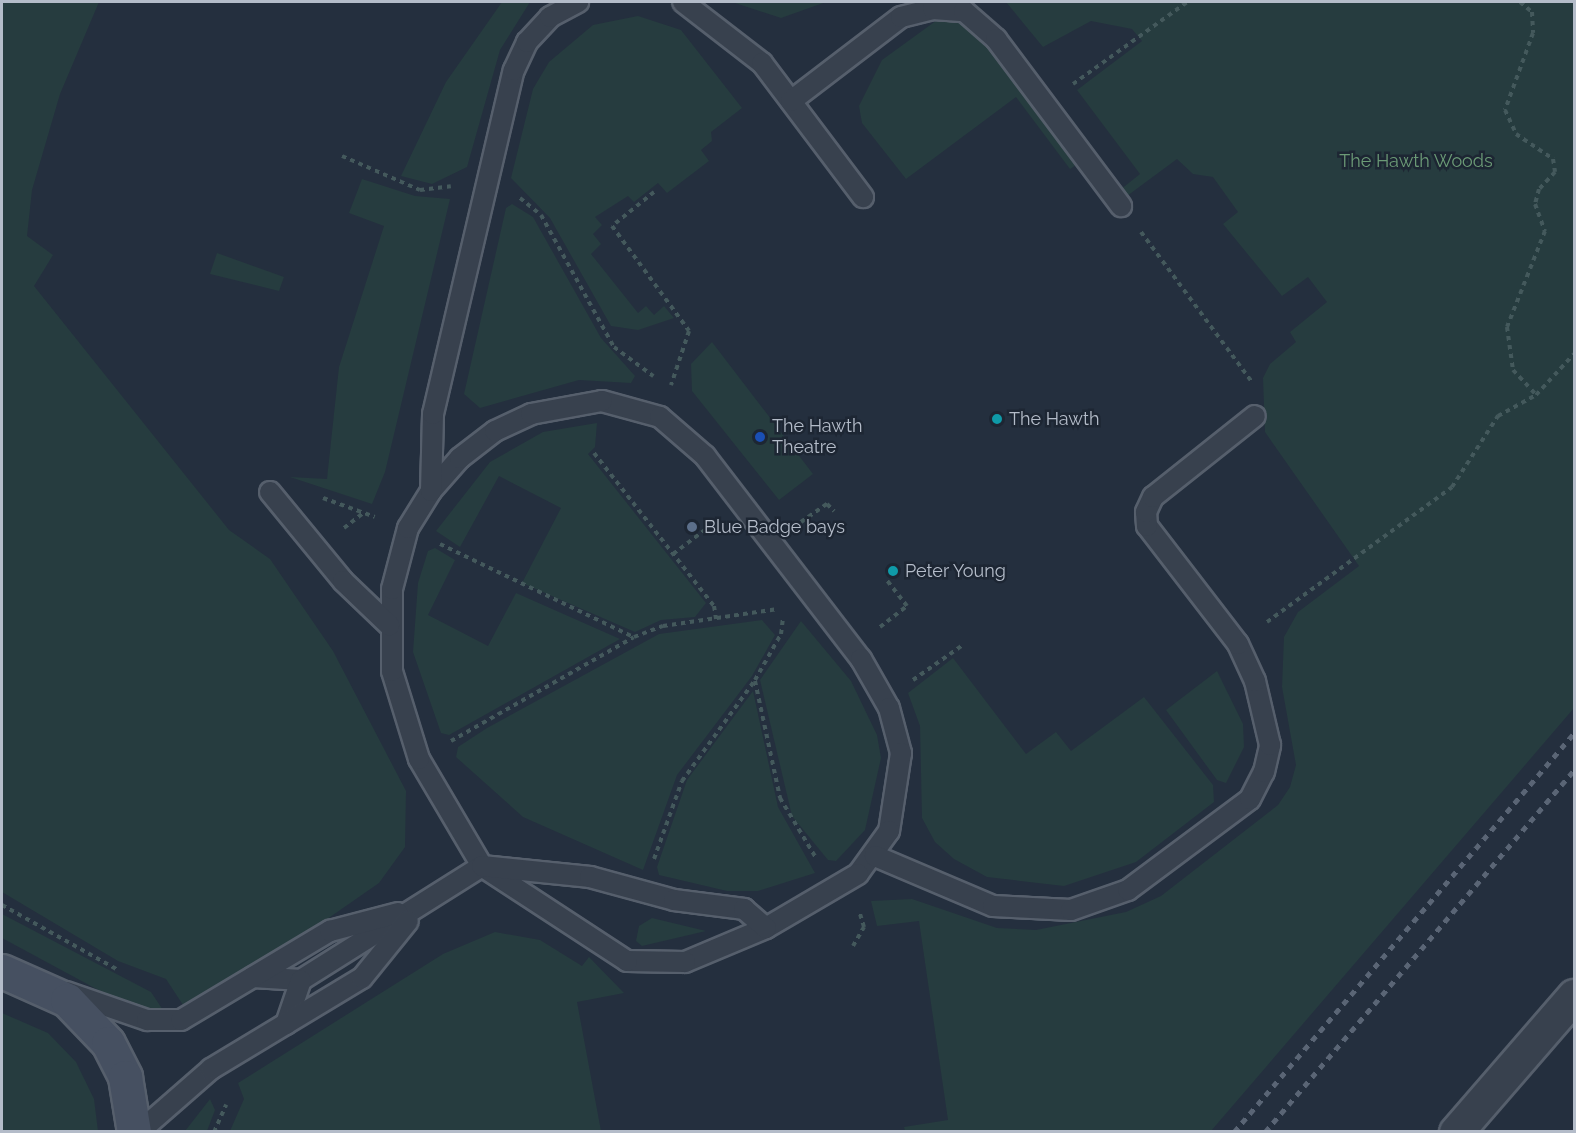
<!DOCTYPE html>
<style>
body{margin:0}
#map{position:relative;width:1576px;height:1133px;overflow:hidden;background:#242f3e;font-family:Raleway,sans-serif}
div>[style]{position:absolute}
.green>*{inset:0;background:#263c3f}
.path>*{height:4px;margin-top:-2px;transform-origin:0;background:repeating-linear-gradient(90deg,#44595c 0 4.5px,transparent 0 9px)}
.roads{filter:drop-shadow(2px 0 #565f6c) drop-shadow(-2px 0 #565f6c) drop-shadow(0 2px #565f6c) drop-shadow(0 -2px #565f6c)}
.lane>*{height:20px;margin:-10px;padding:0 10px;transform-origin:10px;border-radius:10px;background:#38414e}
.street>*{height:33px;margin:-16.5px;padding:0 16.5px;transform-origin:16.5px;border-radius:16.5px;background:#38414e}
.secondary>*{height:33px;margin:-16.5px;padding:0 16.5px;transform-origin:16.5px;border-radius:16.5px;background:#465061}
.rail>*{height:4.5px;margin-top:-2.25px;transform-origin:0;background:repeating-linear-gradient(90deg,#5a6575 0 6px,transparent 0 12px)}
.dots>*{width:16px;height:16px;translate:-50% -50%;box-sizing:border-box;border:3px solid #1d2633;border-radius:50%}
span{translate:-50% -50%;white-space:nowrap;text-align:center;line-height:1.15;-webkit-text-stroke:5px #1d2633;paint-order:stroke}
.park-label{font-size:18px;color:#6b9a76}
.poi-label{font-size:18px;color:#b4bcc9}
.left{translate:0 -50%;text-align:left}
.frame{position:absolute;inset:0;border:3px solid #b4bcc9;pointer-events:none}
</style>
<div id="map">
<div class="green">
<i style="clip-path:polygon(2px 2px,99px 2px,60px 94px,32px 190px,27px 236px,53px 255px,34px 286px,229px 530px,270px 559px,333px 651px,406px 791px,405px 847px,379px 883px,320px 924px,183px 1005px,166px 979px,118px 961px,2px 892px)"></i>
<i style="clip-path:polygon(502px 2px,530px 2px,500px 50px,467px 167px,432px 184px,401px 176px,446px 82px)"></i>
<i style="clip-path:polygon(732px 2px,826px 2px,781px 18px)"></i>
<i style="clip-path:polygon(1006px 2px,1574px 2px,1574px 708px,1211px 1131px,905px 1131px,904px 1127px,948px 1120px,919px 921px,877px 926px,871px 901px,912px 899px,997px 928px,1036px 930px,1126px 912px,1161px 896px,1278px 805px,1290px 787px,1296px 765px,1282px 687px,1284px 637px,1298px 612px,1359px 566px,1265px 432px,1263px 378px,1270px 364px,1296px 342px,1290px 332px,1327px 302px,1308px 277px,1282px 296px,1223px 224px,1238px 212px,1213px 177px,1193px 174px,1177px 159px,1127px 196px,1120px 190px,1140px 174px,1077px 90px,1142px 41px,1132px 29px,1091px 21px,1043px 47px)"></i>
<i style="clip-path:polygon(944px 15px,981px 33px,1079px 163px,1070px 169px,1016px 97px,906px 179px,862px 123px,859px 106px,882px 60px)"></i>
<i style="clip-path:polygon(638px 16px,681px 30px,742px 108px,711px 132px,712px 141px,701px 150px,709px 161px,667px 193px,658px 183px,634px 202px,628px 196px,595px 217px,602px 225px,593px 234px,601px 244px,591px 254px,638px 313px,646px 306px,654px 315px,664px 306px,674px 318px,638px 330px,611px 326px,550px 218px,511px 178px,533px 89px,549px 62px,593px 25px)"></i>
<i style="clip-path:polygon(362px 179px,415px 196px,450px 199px,385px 472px,372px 504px,290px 477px,327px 479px,339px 367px,384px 226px,349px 213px)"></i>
<i style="clip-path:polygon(512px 204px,533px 217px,601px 338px,635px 376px,631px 383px,579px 380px,480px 408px,464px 394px,506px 208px)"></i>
<i style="clip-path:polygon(217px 253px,284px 277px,279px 291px,210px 274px)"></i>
<i style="clip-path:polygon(712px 342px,813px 474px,779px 500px,692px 391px,691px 364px)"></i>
<i style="clip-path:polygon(597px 423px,595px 447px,588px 454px,706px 603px,695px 617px,661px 620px,635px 632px,522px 583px,561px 508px,499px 476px,460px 547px,436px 531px,490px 462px,543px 432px)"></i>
<i style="clip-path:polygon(435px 548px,455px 560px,428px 615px,488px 646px,516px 593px,620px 639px,449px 735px,441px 733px,413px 652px,418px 583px,428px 551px)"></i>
<i style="clip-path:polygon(762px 620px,775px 635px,752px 676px,677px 775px,643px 870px,523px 817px,456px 757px,458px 747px,487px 728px,659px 634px)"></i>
<i style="clip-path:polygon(801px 621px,851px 681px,877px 735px,881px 758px,865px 830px,836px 861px,828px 860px,792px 816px,760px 680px)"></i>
<i style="clip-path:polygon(953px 658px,1026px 754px,1056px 732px,1071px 751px,1144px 697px,1213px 785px,1214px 802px,1136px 862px,1064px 886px,987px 877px,954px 859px,935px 842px,922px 818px,920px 726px,908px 693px)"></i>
<i style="clip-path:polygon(1217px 671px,1243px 724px,1244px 747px,1226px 783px,1217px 780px,1166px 710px)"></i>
<i style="clip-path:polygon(753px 691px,778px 807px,815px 873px,758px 891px,727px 891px,659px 875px,657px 867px,687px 780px)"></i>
<i style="clip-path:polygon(2px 914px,151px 992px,163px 1010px,126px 1005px,2px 938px)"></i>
<i style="clip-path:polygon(652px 918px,706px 931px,642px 946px,636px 941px,639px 926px)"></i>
<i style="clip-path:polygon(495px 932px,540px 940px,582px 966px,589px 957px,624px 993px,577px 1002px,601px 1131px,230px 1131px,244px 1099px,238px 1083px,443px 954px)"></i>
<i style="clip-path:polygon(2px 1013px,48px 1033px,76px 1062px,94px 1099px,98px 1131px,2px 1131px)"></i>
<i style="clip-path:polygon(210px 1099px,215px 1110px,207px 1131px,185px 1131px)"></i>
</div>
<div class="path">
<i style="left:1520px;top:2px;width:16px;rotate:40deg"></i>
<i style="left:1532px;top:12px;width:21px;rotate:87deg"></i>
<i style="left:1533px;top:33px;width:82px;rotate:110deg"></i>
<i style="left:1505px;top:110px;width:26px;rotate:65deg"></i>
<i style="left:1516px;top:134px;width:45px;rotate:34deg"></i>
<i style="left:1553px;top:159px;width:13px;rotate:81deg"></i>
<i style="left:1555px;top:172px;width:23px;rotate:133deg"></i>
<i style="left:1539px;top:189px;width:16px;rotate:105deg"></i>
<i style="left:1535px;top:204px;width:29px;rotate:70deg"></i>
<i style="left:1545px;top:231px;width:103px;rotate:111.6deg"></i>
<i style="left:1507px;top:327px;width:43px;rotate:82.1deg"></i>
<i style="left:1513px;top:370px;width:34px;rotate:47deg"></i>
<i style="left:1073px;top:84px;width:140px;rotate:-35.7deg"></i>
<i style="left:342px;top:156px;width:85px;rotate:23.6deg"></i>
<i style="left:420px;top:190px;width:31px;rotate:-7deg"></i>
<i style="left:654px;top:192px;width:54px;rotate:141deg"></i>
<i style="left:612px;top:226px;width:130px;rotate:53.7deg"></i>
<i style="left:689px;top:331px;width:57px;rotate:108.4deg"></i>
<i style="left:520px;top:198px;width:27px;rotate:39deg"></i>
<i style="left:541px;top:215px;width:151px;rotate:61.1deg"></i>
<i style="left:614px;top:347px;width:49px;rotate:36.6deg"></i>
<i style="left:1141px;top:232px;width:187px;rotate:53.5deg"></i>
<i style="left:594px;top:453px;width:194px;rotate:51.9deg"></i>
<i style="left:714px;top:606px;width:13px;rotate:81deg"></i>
<i style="left:323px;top:498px;width:55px;rotate:20.1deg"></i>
<i style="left:801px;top:522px;width:32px;rotate:-35deg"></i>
<i style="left:827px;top:504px;width:10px;rotate:45deg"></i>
<i style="left:344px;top:528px;width:23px;rotate:-38deg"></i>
<i style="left:440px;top:544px;width:214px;rotate:25.7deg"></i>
<i style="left:673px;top:554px;width:51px;rotate:-37.1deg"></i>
<i style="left:1267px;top:622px;width:229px;rotate:-36.1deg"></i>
<i style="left:1452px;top:487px;width:85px;rotate:-57.1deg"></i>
<i style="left:1498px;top:416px;width:43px;rotate:-28.9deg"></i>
<i style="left:1536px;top:395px;width:56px;rotate:-47.2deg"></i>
<i style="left:880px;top:627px;width:34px;rotate:-38deg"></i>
<i style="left:907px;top:606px;width:33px;rotate:-128deg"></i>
<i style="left:913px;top:680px;width:62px;rotate:-35.2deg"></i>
<i style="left:755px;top:681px;width:120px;rotate:77.9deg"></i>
<i style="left:780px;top:798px;width:70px;rotate:59deg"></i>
<i style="left:451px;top:741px;width:210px;rotate:-29.6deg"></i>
<i style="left:634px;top:637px;width:31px;rotate:-21deg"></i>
<i style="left:663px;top:626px;width:116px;rotate:-8.4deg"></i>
<i style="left:654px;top:859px;width:83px;rotate:-70.3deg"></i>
<i style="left:682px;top:781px;width:125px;rotate:-54.1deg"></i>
<i style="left:755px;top:680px;width:53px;rotate:-60.5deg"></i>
<i style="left:781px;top:634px;width:16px;rotate:-83deg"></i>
<i style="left:2px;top:905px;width:131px;rotate:29.3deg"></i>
<i style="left:853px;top:946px;width:22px;rotate:-60deg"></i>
<i style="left:864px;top:927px;width:14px;rotate:-107deg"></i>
<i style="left:214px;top:1132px;width:30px;rotate:-66deg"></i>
</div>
<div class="roads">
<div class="lane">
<i style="left:683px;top:2px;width:100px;rotate:37.7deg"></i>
<i style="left:762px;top:63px;width:168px;rotate:53deg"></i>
<i style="left:791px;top:101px;width:138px;rotate:-37.4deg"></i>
<i style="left:901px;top:17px;width:33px;rotate:-14deg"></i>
<i style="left:933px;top:9px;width:31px;rotate:4deg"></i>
<i style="left:964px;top:11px;width:43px;rotate:41.2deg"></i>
<i style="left:996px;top:39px;width:209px;rotate:53.2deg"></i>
<i style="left:602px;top:401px;width:60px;rotate:15.4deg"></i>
<i style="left:660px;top:417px;width:60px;rotate:40.9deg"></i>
<i style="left:705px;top:456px;width:256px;rotate:52.5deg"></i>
<i style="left:861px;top:659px;width:56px;rotate:60.3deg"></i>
<i style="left:889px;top:708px;width:47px;rotate:75.1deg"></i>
<i style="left:901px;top:753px;width:79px;rotate:98.7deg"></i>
<i style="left:889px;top:831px;width:53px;rotate:125.8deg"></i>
<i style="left:858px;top:874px;width:107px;rotate:149.6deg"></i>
<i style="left:766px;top:928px;width:88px;rotate:157.2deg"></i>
<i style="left:685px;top:962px;width:58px;rotate:-179deg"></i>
<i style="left:627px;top:961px;width:173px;rotate:-146.8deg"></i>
<i style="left:482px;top:866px;width:124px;rotate:-120.5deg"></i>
<i style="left:419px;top:759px;width:92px;rotate:-107.1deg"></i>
<i style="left:392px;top:671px;width:82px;rotate:-90deg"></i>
<i style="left:392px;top:589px;width:63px;rotate:-75.3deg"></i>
<i style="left:408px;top:528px;width:44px;rotate:-58.1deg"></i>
<i style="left:431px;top:491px;width:44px;rotate:-48.7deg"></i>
<i style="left:460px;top:458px;width:44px;rotate:-37.6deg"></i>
<i style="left:495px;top:431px;width:40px;rotate:-25deg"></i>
<i style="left:531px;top:414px;width:72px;rotate:-10.4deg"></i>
<i style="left:431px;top:491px;width:77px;rotate:-88.5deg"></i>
<i style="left:433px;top:414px;width:353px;rotate:-76.8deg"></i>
<i style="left:514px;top:70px;width:31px;rotate:-65deg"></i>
<i style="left:527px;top:42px;width:34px;rotate:-47deg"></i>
<i style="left:550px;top:17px;width:32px;rotate:-28deg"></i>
<i style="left:270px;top:492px;width:115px;rotate:50.6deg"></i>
<i style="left:343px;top:581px;width:64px;rotate:43.7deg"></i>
<i style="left:875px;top:856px;width:128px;rotate:23deg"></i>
<i style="left:993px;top:906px;width:78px;rotate:2.9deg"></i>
<i style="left:1071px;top:910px;width:60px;rotate:-19.3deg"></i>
<i style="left:1128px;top:890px;width:152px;rotate:-36.7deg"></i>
<i style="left:1250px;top:799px;width:30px;rotate:-63deg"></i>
<i style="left:1264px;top:772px;width:28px;rotate:-77deg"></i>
<i style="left:1270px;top:745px;width:66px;rotate:-103.2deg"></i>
<i style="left:1255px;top:681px;width:41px;rotate:-114.7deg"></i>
<i style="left:1238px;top:644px;width:149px;rotate:-127.6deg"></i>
<i style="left:1147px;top:526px;width:14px;rotate:-94deg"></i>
<i style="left:1146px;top:512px;width:17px;rotate:-65deg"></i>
<i style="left:1153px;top:497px;width:130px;rotate:-38.5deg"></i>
<i style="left:253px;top:977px;width:48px;rotate:3.6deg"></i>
<i style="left:301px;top:980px;width:214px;rotate:-32.2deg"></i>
<i style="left:482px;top:866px;width:109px;rotate:5.8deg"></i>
<i style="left:590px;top:877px;width:87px;rotate:15.3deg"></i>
<i style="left:674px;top:900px;width:71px;rotate:7.3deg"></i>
<i style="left:744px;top:909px;width:29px;rotate:41deg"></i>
<i style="left:66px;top:992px;width:86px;rotate:19.1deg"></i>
<i style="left:147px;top:1020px;width:34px"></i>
<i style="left:181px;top:1020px;width:174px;rotate:-30.9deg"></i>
<i style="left:330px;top:931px;width:70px;rotate:-14.8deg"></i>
<i style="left:286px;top:1024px;width:46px;rotate:-71.2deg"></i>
<i style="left:139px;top:1132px;width:96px;rotate:-41.2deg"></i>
<i style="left:211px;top:1069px;width:176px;rotate:-31.1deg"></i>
<i style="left:362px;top:978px;width:73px;rotate:-51.1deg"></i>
</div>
<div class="street">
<i style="left:1456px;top:1132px;width:180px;rotate:-49.1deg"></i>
</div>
<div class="secondary">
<i style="left:2px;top:971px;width:71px;rotate:24deg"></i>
<i style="left:67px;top:1000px;width:59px;rotate:46.4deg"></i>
<i style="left:108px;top:1043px;width:38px;rotate:63deg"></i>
<i style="left:125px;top:1077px;width:56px;rotate:80.7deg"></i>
</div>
</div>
<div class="rail">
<i style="left:1234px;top:1132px;width:524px;rotate:-49.56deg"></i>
<i style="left:1265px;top:1132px;width:476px;rotate:-49.5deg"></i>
</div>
<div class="dots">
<i style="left:997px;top:419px;background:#0f9aa8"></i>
<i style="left:760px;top:437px;background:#1a4fb4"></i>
<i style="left:692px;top:527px;background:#5c6f8a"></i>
<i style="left:893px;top:571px;background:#0f9aa8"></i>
</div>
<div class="park-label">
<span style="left:1416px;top:161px">The Hawth Woods</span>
</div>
<div class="poi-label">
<span class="left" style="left:1009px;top:419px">The Hawth</span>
<span class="left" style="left:772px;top:437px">The Hawth<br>Theatre</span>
<span class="left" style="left:704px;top:527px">Blue Badge bays</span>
<span class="left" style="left:905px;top:571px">Peter Young</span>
</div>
<div class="frame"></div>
</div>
